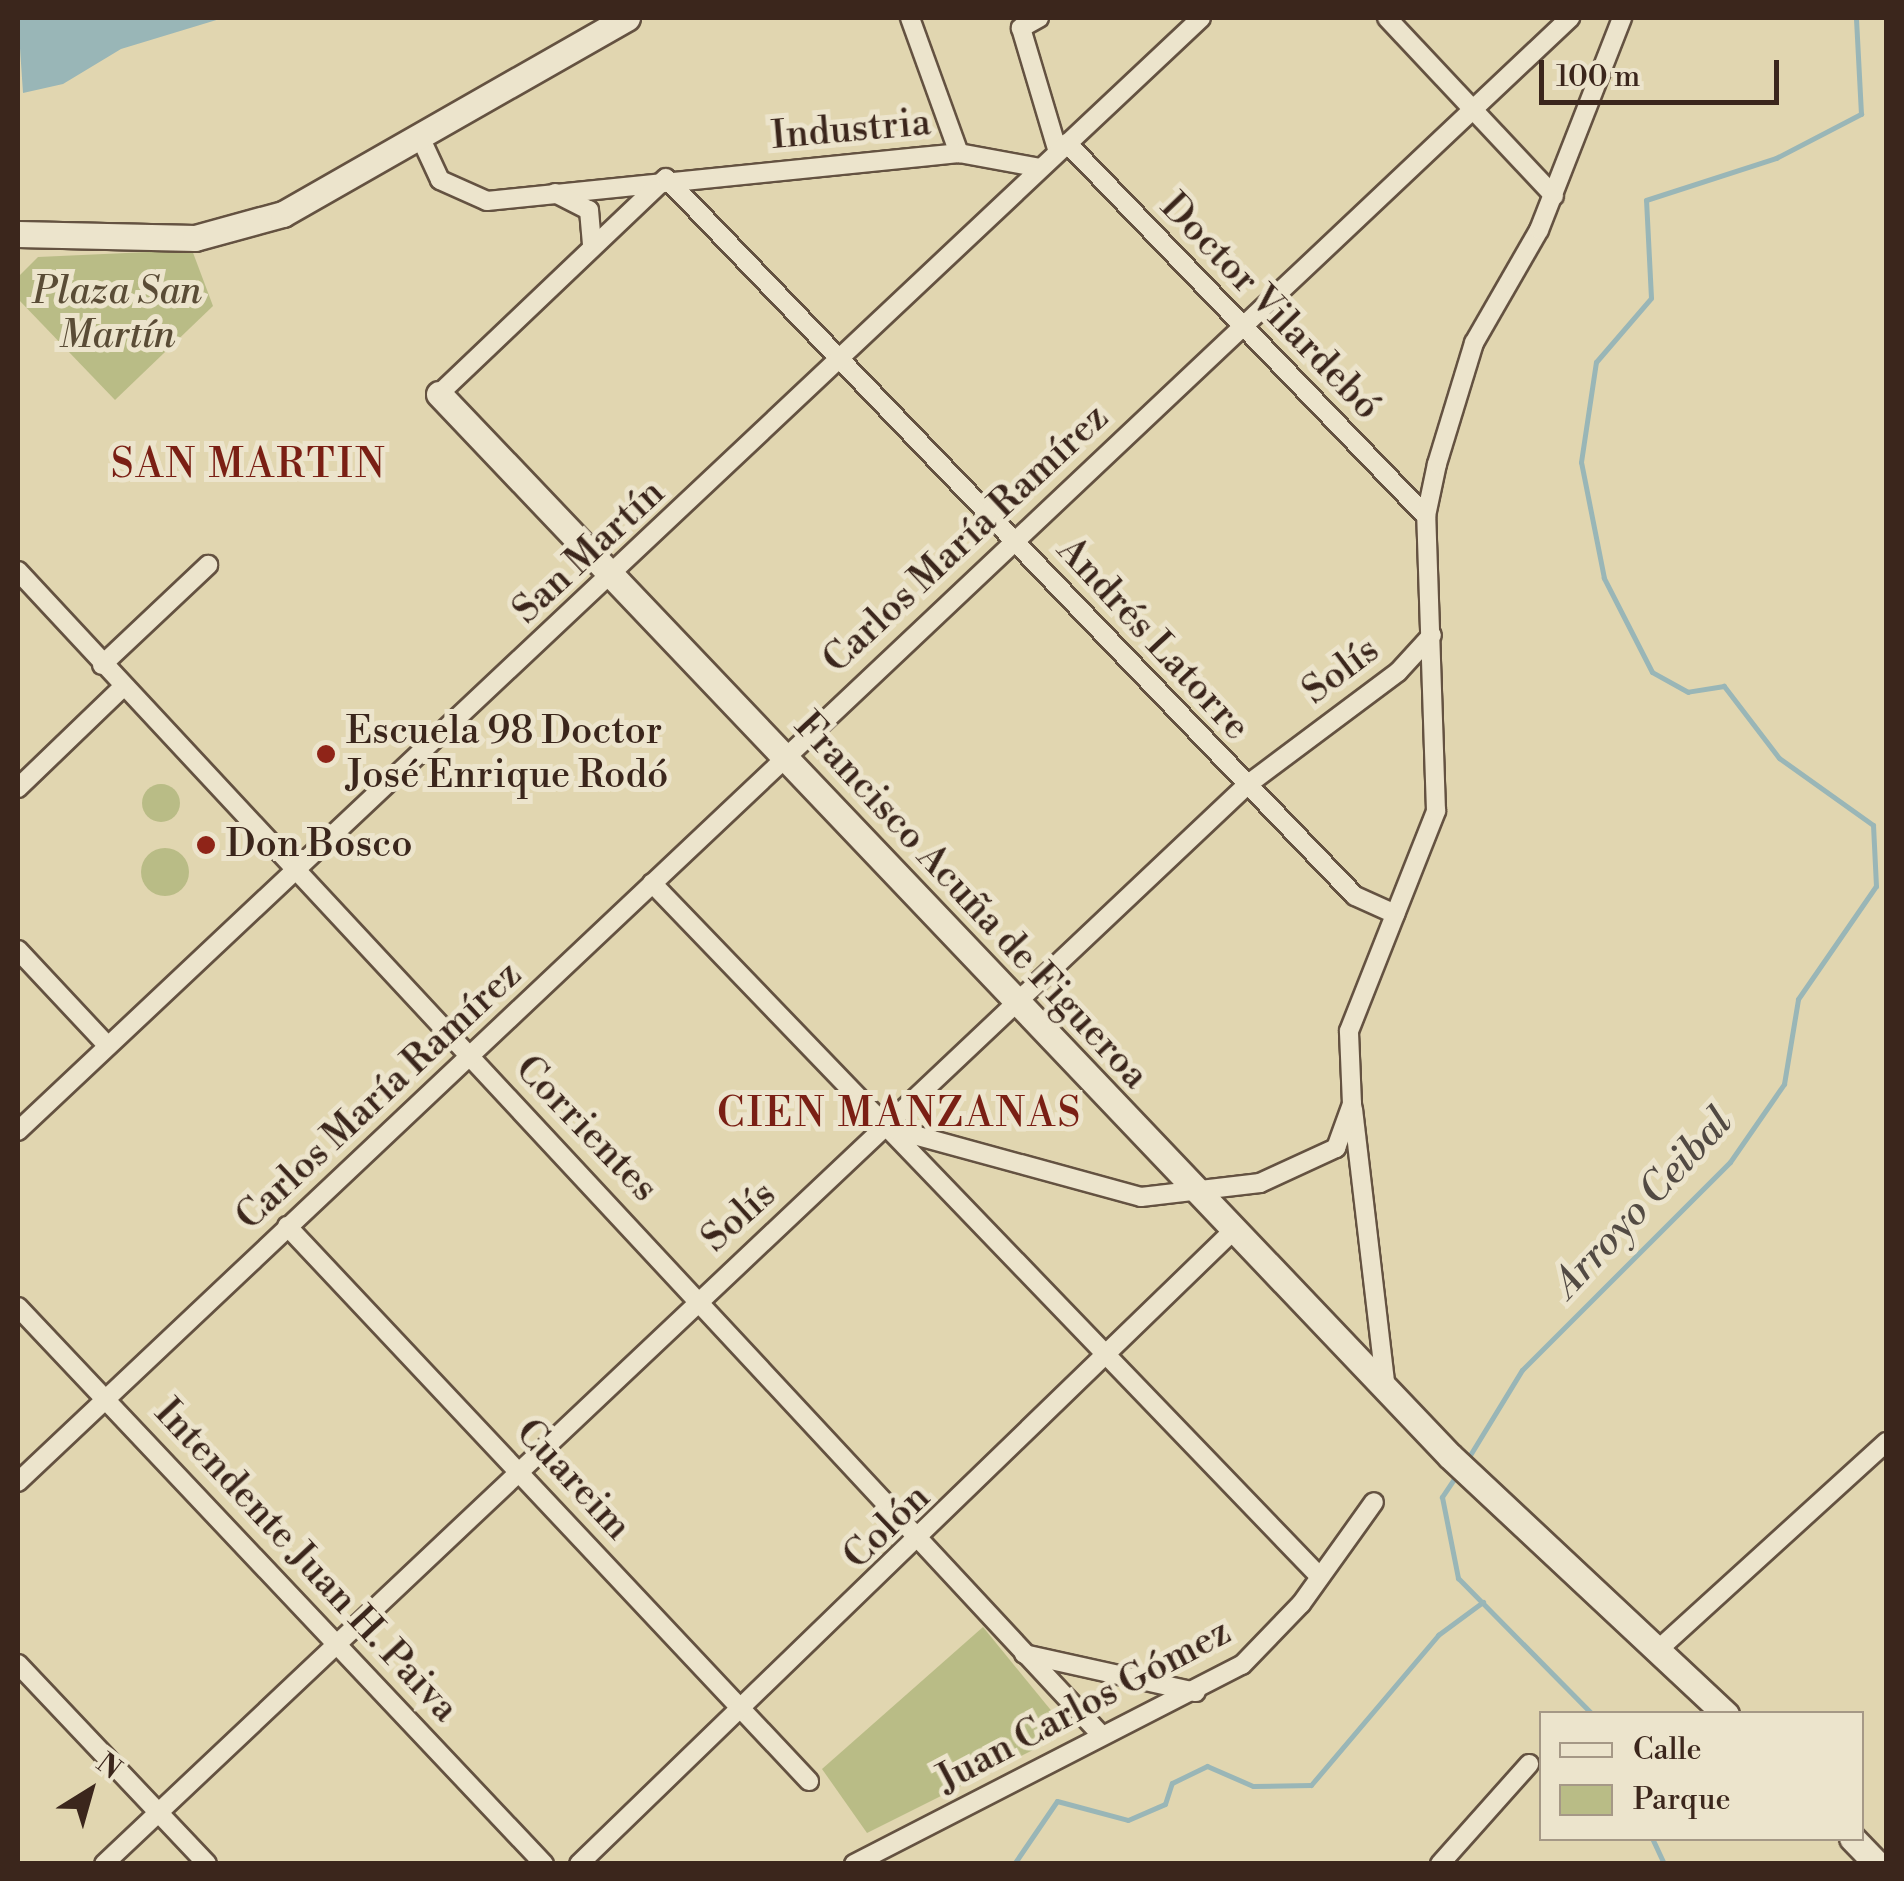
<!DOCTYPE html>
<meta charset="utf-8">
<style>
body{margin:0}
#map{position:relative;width:1904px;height:1881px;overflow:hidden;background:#e1d6b0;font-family:"Libre Bodoni",serif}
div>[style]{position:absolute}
.green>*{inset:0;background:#b9bc86}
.round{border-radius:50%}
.water>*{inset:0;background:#99b6b7}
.stream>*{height:5px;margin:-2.5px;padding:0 2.5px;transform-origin:2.5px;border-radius:2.5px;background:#99b6b7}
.roads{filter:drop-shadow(2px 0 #645241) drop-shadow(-2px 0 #645241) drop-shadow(0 2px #645241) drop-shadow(0 -2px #645241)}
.street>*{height:18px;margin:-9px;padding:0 9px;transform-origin:9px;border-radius:9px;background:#ece4cc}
.secondary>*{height:25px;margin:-12.5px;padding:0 12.5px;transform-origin:12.5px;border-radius:12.5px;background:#ece4cc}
.dots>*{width:28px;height:28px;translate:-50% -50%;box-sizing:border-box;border:5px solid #ece4cc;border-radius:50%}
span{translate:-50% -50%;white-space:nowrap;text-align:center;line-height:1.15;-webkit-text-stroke:10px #ece4cc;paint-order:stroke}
.street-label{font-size:38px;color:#3b261c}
.park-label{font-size:38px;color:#5a4c36;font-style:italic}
.poi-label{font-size:38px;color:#3b261c}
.left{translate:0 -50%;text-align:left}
.neighbourhood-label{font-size:40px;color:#7a1f14;letter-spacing:2.5px}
.water-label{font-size:40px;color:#524a43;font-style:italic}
.frame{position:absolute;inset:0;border:20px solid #3b261c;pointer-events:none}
.legend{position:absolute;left:1539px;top:1711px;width:325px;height:130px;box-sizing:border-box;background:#ece4cc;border:2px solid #a59886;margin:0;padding:12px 18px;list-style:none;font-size:30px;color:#3b261c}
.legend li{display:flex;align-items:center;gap:20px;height:50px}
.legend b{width:50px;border:2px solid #a59886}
.north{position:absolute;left:40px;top:1741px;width:100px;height:100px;-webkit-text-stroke:8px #ece4cc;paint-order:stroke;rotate:37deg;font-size:28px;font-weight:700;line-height:40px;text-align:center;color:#3b261c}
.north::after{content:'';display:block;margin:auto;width:35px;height:45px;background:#3b261c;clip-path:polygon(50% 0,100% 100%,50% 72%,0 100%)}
.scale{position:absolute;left:1539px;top:60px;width:240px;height:45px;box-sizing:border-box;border:5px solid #3b261c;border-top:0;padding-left:12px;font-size:30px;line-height:35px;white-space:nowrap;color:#3b261c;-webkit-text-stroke:8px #ece4cc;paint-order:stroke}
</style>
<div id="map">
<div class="green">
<i style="clip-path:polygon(192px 250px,213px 306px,115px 400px,18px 299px,18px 277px,38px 257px)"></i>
<i class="round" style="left:142px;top:784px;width:38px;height:38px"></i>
<i class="round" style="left:141px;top:848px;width:48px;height:48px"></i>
<i style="clip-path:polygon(983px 1627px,1063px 1725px,1053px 1740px,867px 1833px,822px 1769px)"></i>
</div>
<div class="water">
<i style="clip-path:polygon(18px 18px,223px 18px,121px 49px,63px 84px,23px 93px)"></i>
</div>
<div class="stream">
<i style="left:1467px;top:1460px;width:105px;rotate:-58.6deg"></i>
<i style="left:1522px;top:1370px;width:294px;rotate:-45deg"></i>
<i style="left:1730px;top:1162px;width:95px;rotate:-55.3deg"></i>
<i style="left:1784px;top:1084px;width:86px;rotate:-80.6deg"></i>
<i style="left:1798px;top:999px;width:137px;rotate:-55.4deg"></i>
<i style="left:1876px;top:886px;width:61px;rotate:-92.8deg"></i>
<i style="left:1873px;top:825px;width:115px;rotate:-144.5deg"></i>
<i style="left:1779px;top:758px;width:91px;rotate:-127.4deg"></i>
<i style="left:1724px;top:686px;width:36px;rotate:171deg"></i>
<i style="left:1688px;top:692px;width:41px;rotate:-150.9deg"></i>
<i style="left:1652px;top:672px;width:106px;rotate:-117.1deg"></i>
<i style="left:1604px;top:578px;width:118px;rotate:-101.2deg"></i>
<i style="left:1581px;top:462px;width:101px;rotate:-81.5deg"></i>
<i style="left:1596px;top:362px;width:84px;rotate:-49.3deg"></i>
<i style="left:1651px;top:298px;width:98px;rotate:-92.9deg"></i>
<i style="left:1646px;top:200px;width:137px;rotate:-17.9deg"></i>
<i style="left:1776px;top:158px;width:96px;rotate:-27.4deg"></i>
<i style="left:1861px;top:114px;width:96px;rotate:-93deg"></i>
<i style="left:1458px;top:1473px;width:29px;rotate:124deg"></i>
<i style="left:1442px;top:1497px;width:83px;rotate:78.8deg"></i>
<i style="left:1458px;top:1578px;width:191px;rotate:45.4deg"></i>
<i style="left:1652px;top:1838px;width:29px;rotate:65deg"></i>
<i style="left:1014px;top:1864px;width:76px;rotate:-55.7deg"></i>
<i style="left:1057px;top:1801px;width:73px;rotate:15deg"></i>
<i style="left:1128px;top:1820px;width:40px;rotate:-23.4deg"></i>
<i style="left:1165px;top:1804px;width:22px;rotate:-72deg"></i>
<i style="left:1172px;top:1783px;width:39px;rotate:-26deg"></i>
<i style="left:1207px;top:1766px;width:50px;rotate:23.5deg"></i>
<i style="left:1253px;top:1786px;width:58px;rotate:-1deg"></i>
<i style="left:1311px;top:1785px;width:197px;rotate:-49.7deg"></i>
<i style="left:1438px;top:1635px;width:56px;rotate:-36.3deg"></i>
</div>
<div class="roads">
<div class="street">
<i style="left:910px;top:18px;width:144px;rotate:70.1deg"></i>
<i style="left:1039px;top:18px;width:21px;rotate:151deg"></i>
<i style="left:1021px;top:28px;width:129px;rotate:73.4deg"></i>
<i style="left:1387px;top:18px;width:244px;rotate:46.8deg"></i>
<i style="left:421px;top:139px;width:45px;rotate:65.1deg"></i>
<i style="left:440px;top:180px;width:51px;rotate:24.1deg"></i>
<i style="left:487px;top:201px;width:474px;rotate:-5.8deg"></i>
<i style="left:959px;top:153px;width:83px;rotate:10.4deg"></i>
<i style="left:1067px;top:143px;width:518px;rotate:46.1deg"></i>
<i style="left:555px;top:193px;width:38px;rotate:27deg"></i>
<i style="left:589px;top:210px;width:37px;rotate:85deg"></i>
<i style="left:439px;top:394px;width:313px;rotate:-43.6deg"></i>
<i style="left:666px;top:178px;width:995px;rotate:46.18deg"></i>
<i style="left:1355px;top:896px;width:44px;rotate:24.2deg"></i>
<i style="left:18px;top:571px;width:1591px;rotate:47.06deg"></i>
<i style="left:102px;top:665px;width:146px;rotate:-43.3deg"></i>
<i style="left:18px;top:788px;width:146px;rotate:-43.9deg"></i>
<i style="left:652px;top:883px;width:963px;rotate:46.09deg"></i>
<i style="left:18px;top:950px;width:130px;rotate:46.9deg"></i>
<i style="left:1353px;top:1109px;width:283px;rotate:83.3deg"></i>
<i style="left:885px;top:1127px;width:265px;rotate:15.3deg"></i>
<i style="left:1141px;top:1197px;width:120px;rotate:-6.7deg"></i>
<i style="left:1260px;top:1183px;width:84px;rotate:-24.7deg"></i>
<i style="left:1336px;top:1148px;width:47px;rotate:-70deg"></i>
<i style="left:1352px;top:1104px;width:73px;rotate:-92.4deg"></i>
<i style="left:1349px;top:1031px;width:237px;rotate:-68.4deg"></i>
<i style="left:1436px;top:811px;width:295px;rotate:-91.9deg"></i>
<i style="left:1426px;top:516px;width:53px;rotate:-78.1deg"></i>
<i style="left:1437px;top:464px;width:127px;rotate:-73deg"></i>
<i style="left:1474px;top:343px;width:130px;rotate:-60.1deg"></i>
<i style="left:1539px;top:230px;width:228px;rotate:-68.6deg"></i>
<i style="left:18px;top:1131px;width:1624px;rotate:-43.25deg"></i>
<i style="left:287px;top:1226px;width:762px;rotate:46.76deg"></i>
<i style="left:18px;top:1307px;width:766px;rotate:46.64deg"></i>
<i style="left:18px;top:1482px;width:2134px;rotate:-43.33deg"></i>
<i style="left:1660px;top:1648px;width:306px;rotate:-42.3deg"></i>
<i style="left:1024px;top:1654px;width:176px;rotate:12.5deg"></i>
<i style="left:18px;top:1664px;width:275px;rotate:46.6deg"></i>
<i style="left:104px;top:1864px;width:1572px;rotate:-43.35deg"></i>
<i style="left:1247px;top:785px;width:189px;rotate:-36.8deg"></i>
<i style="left:1398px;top:672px;width:50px;rotate:-47.4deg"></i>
<i style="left:579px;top:1864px;width:910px;rotate:-44.07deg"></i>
<i style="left:854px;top:1864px;width:436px;rotate:-27.2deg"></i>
<i style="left:1242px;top:1665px;width:85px;rotate:-46deg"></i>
<i style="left:1301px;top:1604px;width:125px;rotate:-54.4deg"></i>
<i style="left:1440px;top:1864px;width:134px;rotate:-48.3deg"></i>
</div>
<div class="secondary">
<i style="left:18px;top:234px;width:177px;rotate:1.3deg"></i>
<i style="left:195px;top:238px;width:91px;rotate:-15.3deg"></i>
<i style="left:283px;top:214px;width:396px;rotate:-29.7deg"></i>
<i style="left:439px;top:394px;width:1466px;rotate:46.41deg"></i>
<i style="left:1450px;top:1456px;width:378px;rotate:43.1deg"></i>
<i style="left:1852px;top:1838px;width:36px;rotate:46deg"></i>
</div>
</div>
<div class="dots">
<i style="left:326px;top:754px;background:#8f2418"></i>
<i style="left:206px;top:845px;background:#8f2418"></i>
</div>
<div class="street-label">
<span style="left:851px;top:130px;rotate:-5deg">Industria</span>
<span style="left:1270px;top:307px;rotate:46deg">Doctor Vilardebó</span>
<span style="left:966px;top:539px;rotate:-43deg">Carlos María Ramírez</span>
<span style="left:589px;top:552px;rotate:-43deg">San Martín</span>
<span style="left:1153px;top:639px;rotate:47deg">Andrés Latorre</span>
<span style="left:1341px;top:671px;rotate:-37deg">Solís</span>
<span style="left:971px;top:901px;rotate:47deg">Francisco Acuña de Figueroa</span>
<span style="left:379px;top:1096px;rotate:-43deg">Carlos María Ramírez</span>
<span style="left:586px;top:1129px;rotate:46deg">Corrientes</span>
<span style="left:739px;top:1217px;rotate:-42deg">Solís</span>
<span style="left:573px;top:1480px;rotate:47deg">Cuareim</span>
<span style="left:887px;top:1527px;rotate:-44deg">Colón</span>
<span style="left:306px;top:1561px;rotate:47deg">Intendente Juan H. Paiva</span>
<span style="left:1084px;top:1706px;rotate:-28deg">Juan Carlos Gómez</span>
</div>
<div class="park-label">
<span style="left:117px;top:314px">Plaza San<br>Martín</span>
</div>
<div class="poi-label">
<span class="left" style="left:346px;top:754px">Escuela 98 Doctor<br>José Enrique Rodó</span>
<span class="left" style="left:226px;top:845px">Don Bosco</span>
</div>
<div class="neighbourhood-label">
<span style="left:249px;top:465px">SAN MARTIN</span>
<span style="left:900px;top:1114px">CIEN MANZANAS</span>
</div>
<div class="water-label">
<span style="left:1643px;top:1203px;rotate:-47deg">Arroyo Ceibal</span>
</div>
<div class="frame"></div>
<ul class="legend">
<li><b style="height:12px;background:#ece4cc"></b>Calle</li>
<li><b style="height:28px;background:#b9bc86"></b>Parque</li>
</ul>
<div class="north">N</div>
<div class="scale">100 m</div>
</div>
